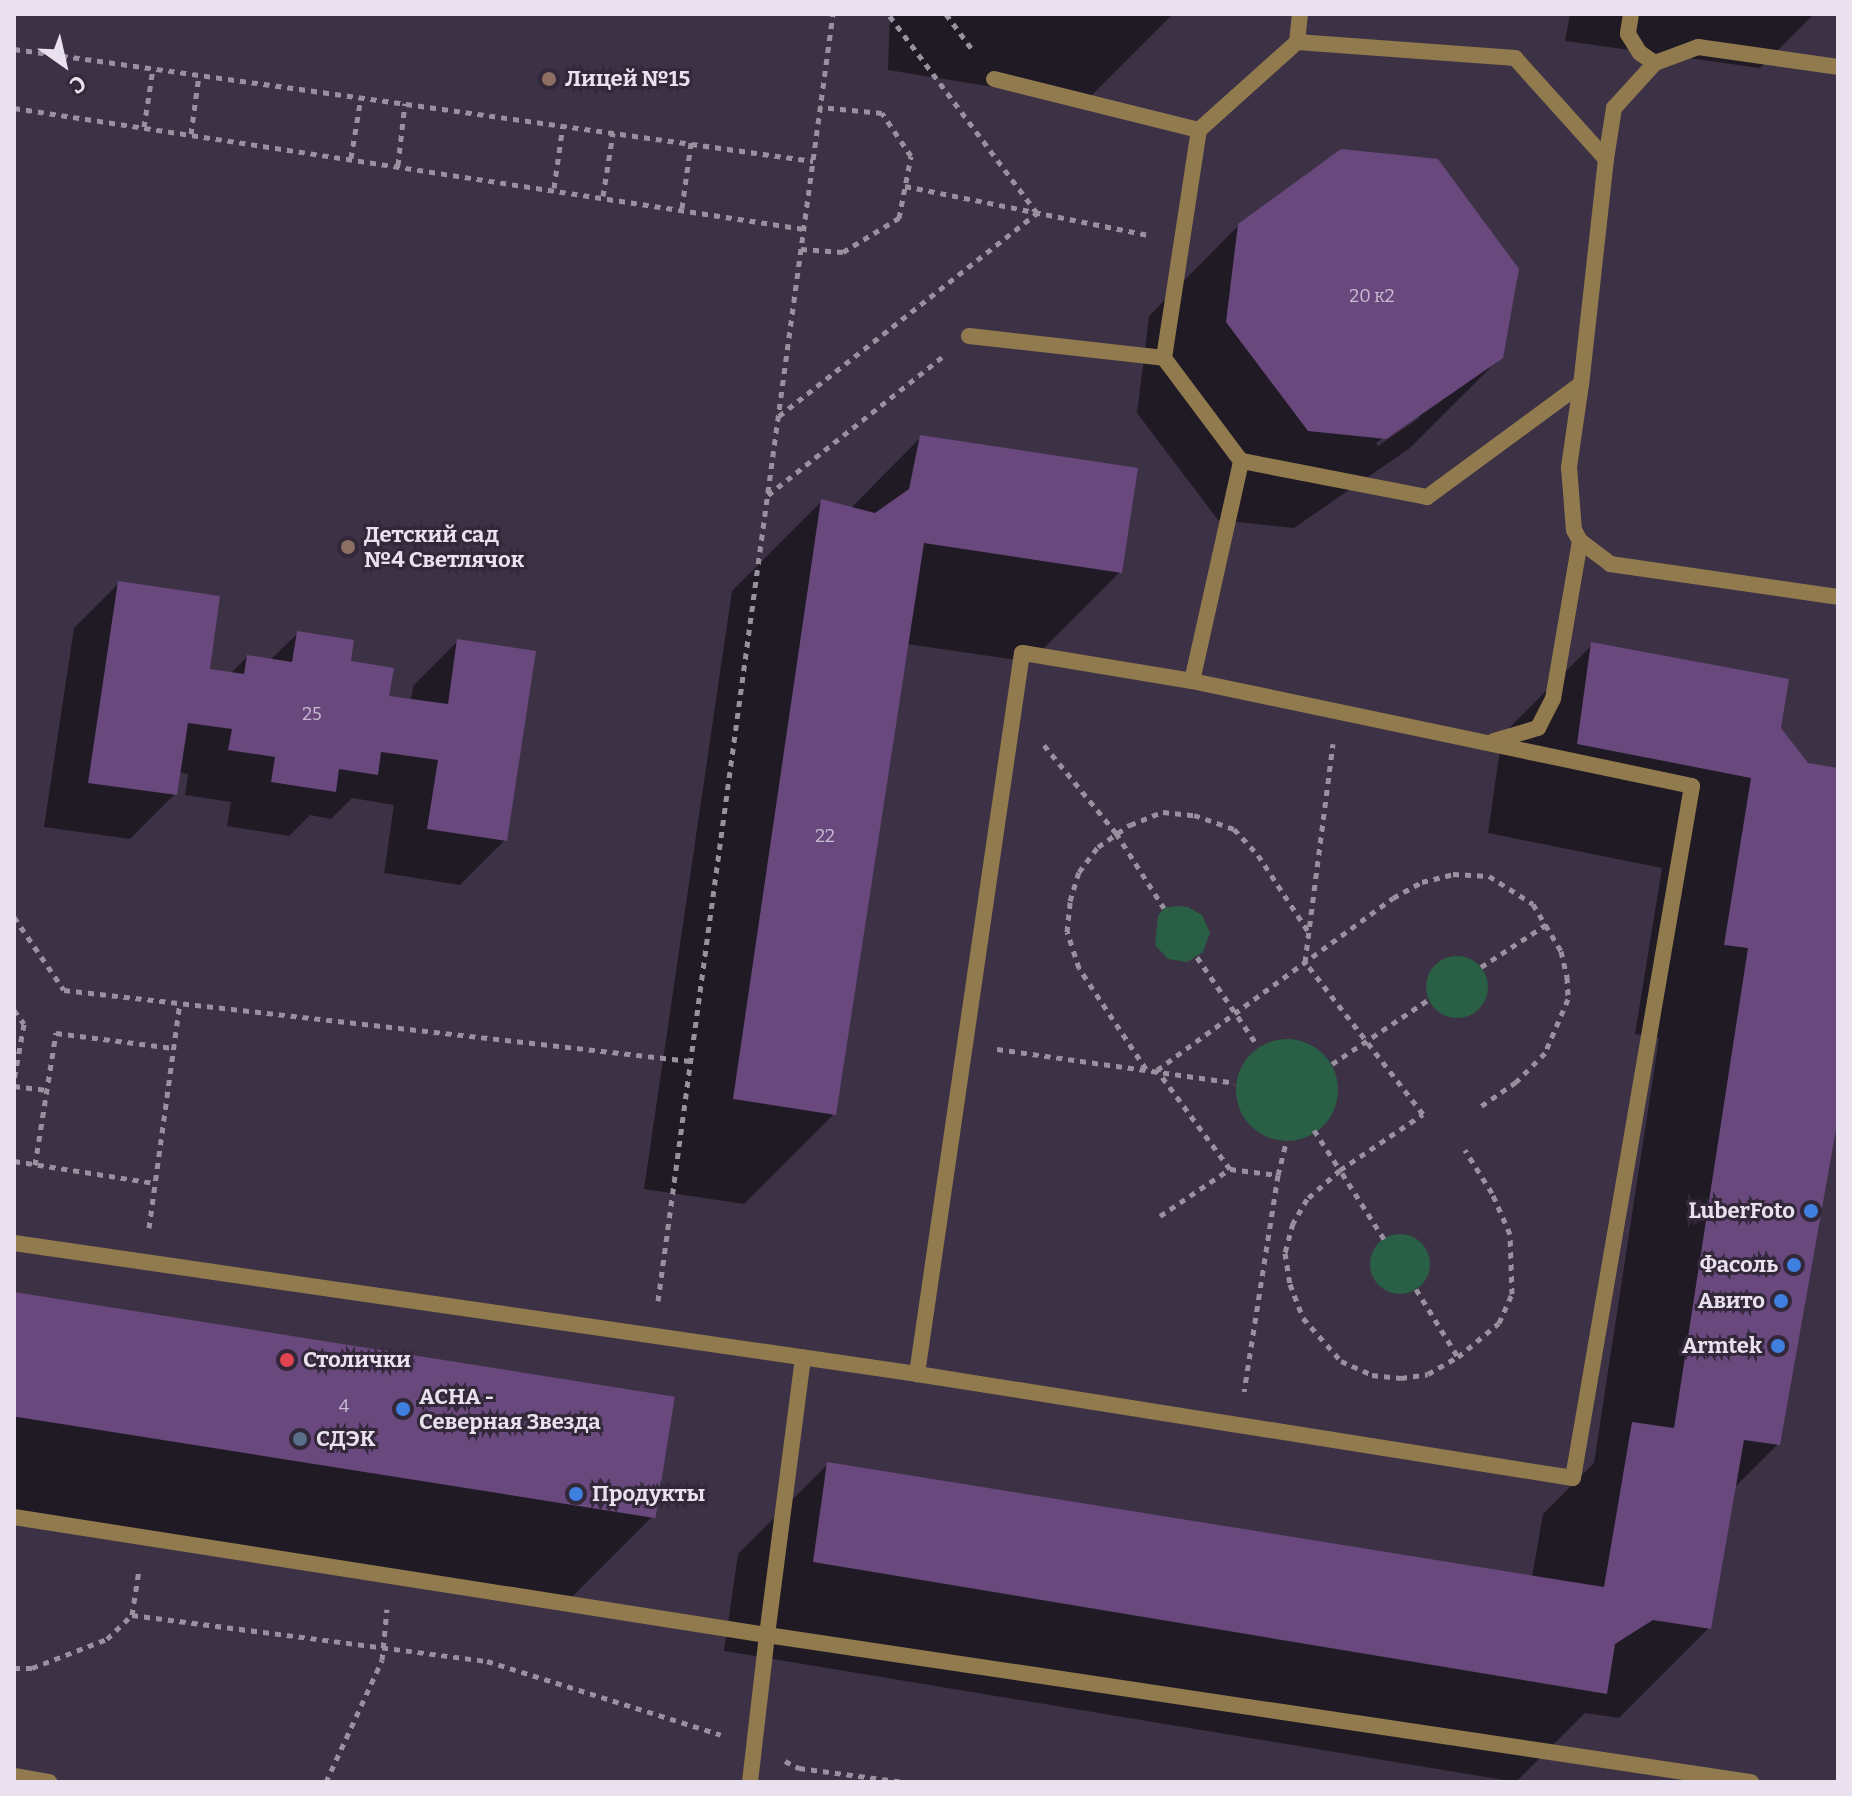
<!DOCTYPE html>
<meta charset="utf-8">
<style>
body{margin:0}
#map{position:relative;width:1852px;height:1796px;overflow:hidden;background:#3d3245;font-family:Bitter,serif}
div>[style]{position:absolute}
.green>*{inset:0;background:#295f44}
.round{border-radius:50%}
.shadow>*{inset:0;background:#0007}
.building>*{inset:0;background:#68487d;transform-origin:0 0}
.path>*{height:5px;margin-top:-2.5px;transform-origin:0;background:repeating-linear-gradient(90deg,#9a91a0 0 6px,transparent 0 12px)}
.service>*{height:16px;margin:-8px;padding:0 8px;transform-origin:8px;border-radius:8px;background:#917b4e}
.tertiary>*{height:16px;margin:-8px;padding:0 8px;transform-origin:8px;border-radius:8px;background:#917b4e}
.dots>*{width:22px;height:22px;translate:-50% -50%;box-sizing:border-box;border:4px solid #33283a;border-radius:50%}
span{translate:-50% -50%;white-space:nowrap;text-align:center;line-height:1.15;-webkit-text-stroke:6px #33283a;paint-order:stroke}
.number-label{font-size:18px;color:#c9bcd2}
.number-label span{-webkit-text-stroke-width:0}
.poi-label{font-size:22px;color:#e9e2ee;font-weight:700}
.left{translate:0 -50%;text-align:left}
.right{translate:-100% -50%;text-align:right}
.frame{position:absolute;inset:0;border:16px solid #e9e2ee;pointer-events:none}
.north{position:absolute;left:24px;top:24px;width:80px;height:80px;-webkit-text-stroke:6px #33283a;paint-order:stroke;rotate:146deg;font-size:22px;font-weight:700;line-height:32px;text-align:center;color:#e9e2ee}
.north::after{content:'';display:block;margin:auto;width:28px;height:36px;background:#e9e2ee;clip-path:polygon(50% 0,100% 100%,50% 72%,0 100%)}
</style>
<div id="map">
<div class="green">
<i style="clip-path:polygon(1177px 906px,1188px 907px,1202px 915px,1210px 933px,1203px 952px,1187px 962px,1168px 959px,1155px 945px,1158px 916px,1164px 908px)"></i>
<i class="round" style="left:1426px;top:956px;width:62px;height:62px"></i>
<i class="round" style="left:1236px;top:1039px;width:102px;height:102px"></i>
<i class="round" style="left:1370px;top:1234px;width:60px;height:60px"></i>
</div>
<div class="shadow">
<i style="clip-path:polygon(890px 14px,1173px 14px,1085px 102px,888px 70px)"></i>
<i style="clip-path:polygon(1570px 14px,1814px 14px,1760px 68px,1565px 41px)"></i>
<i style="clip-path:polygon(evenodd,1239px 225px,1501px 357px,1410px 448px,1294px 528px,1218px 520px,1137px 413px,1149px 316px,1239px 225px,1419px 413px,1419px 418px,1378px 446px,1376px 443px,1419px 413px)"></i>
<i style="clip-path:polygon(921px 437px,1120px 572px,1030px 662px,907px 644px,834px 1114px,744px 1204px,644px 1189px,732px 591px,822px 501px,850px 509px)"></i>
<i style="clip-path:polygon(119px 583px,207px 671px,230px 674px,247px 657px,270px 660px,297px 634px,349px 663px,387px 697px,411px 701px,413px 686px,458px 641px,505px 840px,460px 885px,384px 873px,394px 805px,352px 798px,331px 819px,310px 815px,289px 836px,227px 826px,231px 802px,185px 795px,188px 774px,179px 772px,175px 794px,130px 839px,44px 827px,74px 628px)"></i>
<i style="clip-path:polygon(1592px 645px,1779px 728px,1807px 765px,1838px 770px,1838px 1107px,1778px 1444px,1733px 1489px,1709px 1628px,1619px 1718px,1585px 1713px,1516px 1782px,724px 1651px,738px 1554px,828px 1464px,1532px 1577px,1543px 1514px,1594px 1463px,1659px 1038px,1635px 1034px,1662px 868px,1488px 833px,1502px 735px)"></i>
<i style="clip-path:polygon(14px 1294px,653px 1516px,563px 1606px,14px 1519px)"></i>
</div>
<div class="building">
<i style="clip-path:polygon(1341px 149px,1438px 159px,1519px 269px,1503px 358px,1386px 439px,1308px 431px,1226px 322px,1238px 224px)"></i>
<i style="clip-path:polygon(920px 435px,1138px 468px,1122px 573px,924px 543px,836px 1115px,733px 1099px,821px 499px,875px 513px,909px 489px)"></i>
<i style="clip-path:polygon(118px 581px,220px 596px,210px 669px,244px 674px,247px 655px,292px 662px,297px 631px,354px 640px,351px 661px,394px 668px,389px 696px,448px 704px,457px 639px,536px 651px,507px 841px,427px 829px,438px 760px,381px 752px,378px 775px,339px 769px,336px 792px,271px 782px,275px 757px,228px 750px,232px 729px,188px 723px,177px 795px,88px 783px)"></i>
<i style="clip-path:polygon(1591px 642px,1789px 679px,1781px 728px,1808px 763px,1838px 768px,1838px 1118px,1780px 1445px,1744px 1440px,1711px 1629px,1653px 1620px,1615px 1644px,1607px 1694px,813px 1562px,827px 1462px,1604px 1587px,1632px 1422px,1674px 1428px,1748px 948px,1724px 945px,1751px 778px,1577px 744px)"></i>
<i style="left:14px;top:1292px;width:669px;height:123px;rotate:9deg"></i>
</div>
<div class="path">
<i style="left:946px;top:14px;width:47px;rotate:53.6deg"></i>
<i style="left:14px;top:49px;width:807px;rotate:7.98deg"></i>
<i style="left:14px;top:108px;width:799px;rotate:8.71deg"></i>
<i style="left:144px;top:127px;width:60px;rotate:-81.3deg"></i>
<i style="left:191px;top:134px;width:60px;rotate:-82.3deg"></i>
<i style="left:351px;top:158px;width:62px;rotate:-80.7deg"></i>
<i style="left:398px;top:165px;width:62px;rotate:-83.6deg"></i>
<i style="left:905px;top:186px;width:247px;rotate:11.4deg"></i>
<i style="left:554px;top:188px;width:64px;rotate:-81.9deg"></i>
<i style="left:603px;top:196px;width:64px;rotate:-81deg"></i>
<i style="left:682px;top:208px;width:66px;rotate:-82.1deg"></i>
<i style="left:801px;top:249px;width:42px;rotate:4.1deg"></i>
<i style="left:843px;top:252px;width:66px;rotate:-31.3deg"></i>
<i style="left:899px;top:218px;width:63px;rotate:-79deg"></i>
<i style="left:911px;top:156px;width:52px;rotate:-124deg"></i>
<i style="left:882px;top:113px;width:62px;rotate:-174.5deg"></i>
<i style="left:779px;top:416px;width:328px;rotate:-38.2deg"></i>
<i style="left:1037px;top:213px;width:249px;rotate:-126.8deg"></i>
<i style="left:768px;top:495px;width:222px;rotate:-38.4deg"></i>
<i style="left:1044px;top:745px;width:114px;rotate:50.7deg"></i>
<i style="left:1116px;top:833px;width:89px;rotate:57.4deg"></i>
<i style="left:14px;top:917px;width:88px;rotate:55.6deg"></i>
<i style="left:64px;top:990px;width:630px;rotate:6.47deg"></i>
<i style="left:1197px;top:957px;width:108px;rotate:55.6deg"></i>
<i style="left:1481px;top:967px;width:79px;rotate:-33.1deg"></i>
<i style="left:14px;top:1010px;width:17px;rotate:54deg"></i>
<i style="left:24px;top:1024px;width:57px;rotate:100.1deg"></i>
<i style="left:997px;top:1049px;width:240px;rotate:8.1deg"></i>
<i style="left:1332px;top:1064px;width:115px;rotate:-33.7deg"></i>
<i style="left:1146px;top:1069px;width:121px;rotate:-123.6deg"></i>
<i style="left:1079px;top:968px;width:38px;rotate:-108deg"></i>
<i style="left:1067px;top:932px;width:31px;rotate:-84deg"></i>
<i style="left:1070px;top:901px;width:30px;rotate:-73deg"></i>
<i style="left:1079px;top:872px;width:31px;rotate:-53deg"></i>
<i style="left:1098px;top:847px;width:39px;rotate:-35deg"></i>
<i style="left:1130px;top:825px;width:35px;rotate:-22deg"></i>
<i style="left:1163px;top:812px;width:31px;rotate:6deg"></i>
<i style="left:1194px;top:815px;width:42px;rotate:19.3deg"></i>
<i style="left:1234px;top:829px;width:35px;rotate:47deg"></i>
<i style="left:1258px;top:855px;width:91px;rotate:56.7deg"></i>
<i style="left:14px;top:1086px;width:33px;rotate:7deg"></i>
<i style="left:1314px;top:1130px;width:48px;rotate:57deg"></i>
<i style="left:1340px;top:1170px;width:100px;rotate:-34deg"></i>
<i style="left:1423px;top:1114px;width:192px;rotate:-127.8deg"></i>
<i style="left:1305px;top:962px;width:220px;rotate:-82.7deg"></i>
<i style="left:14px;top:1161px;width:143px;rotate:8.9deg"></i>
<i style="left:35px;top:1165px;width:134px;rotate:-81deg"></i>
<i style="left:56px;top:1033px;width:118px;rotate:7.3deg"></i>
<i style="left:1230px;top:1169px;width:48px;rotate:7.1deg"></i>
<i style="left:1278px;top:1175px;width:219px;rotate:98.9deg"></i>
<i style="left:1278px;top:1175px;width:34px;rotate:-76deg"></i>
<i style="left:1160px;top:1216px;width:84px;rotate:-33.9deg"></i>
<i style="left:1230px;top:1169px;width:123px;rotate:-126.4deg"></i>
<i style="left:1157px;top:1070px;width:292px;rotate:-36.1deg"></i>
<i style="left:1393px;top:898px;width:33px;rotate:-29deg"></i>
<i style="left:1422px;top:882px;width:32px;rotate:-14deg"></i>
<i style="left:1453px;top:874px;width:36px;rotate:3deg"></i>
<i style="left:1489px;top:876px;width:52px;rotate:32.5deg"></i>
<i style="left:1533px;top:904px;width:55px;rotate:59.2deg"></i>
<i style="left:1561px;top:951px;width:27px;rotate:77deg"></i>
<i style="left:1567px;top:977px;width:22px;rotate:87deg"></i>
<i style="left:1568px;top:999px;width:59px;rotate:113.1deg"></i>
<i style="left:1545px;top:1053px;width:41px;rotate:135deg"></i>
<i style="left:1516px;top:1082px;width:47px;rotate:145.3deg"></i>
<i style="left:149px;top:1228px;width:227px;rotate:-82.2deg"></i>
<i style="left:1384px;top:1239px;width:82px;rotate:-122.5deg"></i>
<i style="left:1340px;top:1170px;width:44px;rotate:138.7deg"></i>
<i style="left:1307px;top:1199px;width:28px;rotate:120deg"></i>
<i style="left:1293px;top:1223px;width:31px;rotate:105deg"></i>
<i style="left:1285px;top:1253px;width:31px;rotate:81deg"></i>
<i style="left:1290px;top:1284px;width:36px;rotate:69deg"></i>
<i style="left:1303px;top:1318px;width:57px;rotate:48.5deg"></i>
<i style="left:1341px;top:1361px;width:34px;rotate:24deg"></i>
<i style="left:1372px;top:1375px;width:29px;rotate:6deg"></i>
<i style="left:1401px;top:1378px;width:27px;rotate:-8deg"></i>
<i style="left:1428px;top:1374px;width:34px;rotate:-30deg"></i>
<i style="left:1458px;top:1357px;width:53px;rotate:-39.7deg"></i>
<i style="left:1499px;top:1323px;width:32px;rotate:-66deg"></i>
<i style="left:1512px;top:1294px;width:60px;rotate:-91.9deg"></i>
<i style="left:1510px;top:1234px;width:45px;rotate:-113.7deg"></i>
<i style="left:1492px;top:1193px;width:51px;rotate:-122.1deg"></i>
<i style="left:1416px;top:1289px;width:80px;rotate:58.3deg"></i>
<i style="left:658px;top:1301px;width:1299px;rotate:-82.26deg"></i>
<i style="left:132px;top:1615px;width:358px;rotate:7.4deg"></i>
<i style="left:487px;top:1661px;width:245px;rotate:17.5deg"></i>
<i style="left:14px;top:1668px;width:18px"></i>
<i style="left:32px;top:1668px;width:80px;rotate:-21.1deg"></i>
<i style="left:107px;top:1639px;width:35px;rotate:-44deg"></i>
<i style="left:132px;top:1615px;width:46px;rotate:-81.2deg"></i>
<i style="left:785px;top:1761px;width:16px;rotate:27deg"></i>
<i style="left:799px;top:1768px;width:106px;rotate:7.6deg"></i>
<i style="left:326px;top:1782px;width:134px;rotate:-65.3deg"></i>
<i style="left:382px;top:1660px;width:51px;rotate:-84.4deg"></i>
</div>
<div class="service">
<i style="left:1631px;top:14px;width:20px;rotate:99deg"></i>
<i style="left:1628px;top:34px;width:22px;rotate:58deg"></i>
<i style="left:1640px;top:53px;width:18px;rotate:34deg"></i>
<i style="left:1297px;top:42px;width:219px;rotate:4.2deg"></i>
<i style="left:1515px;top:58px;width:136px;rotate:48deg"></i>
<i style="left:1606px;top:159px;width:226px;rotate:96.3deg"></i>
<i style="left:1581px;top:384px;width:191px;rotate:143.7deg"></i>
<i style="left:1427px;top:497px;width:189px;rotate:-169deg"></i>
<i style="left:1241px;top:461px;width:129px;rotate:-126.8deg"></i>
<i style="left:1164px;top:358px;width:231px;rotate:-81.3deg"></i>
<i style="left:1199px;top:130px;width:132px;rotate:-41.9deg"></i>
<i style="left:1297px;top:42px;width:28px;rotate:-84deg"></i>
<i style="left:994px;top:79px;width:211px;rotate:14deg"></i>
<i style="left:1606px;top:159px;width:52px;rotate:-81.1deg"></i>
<i style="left:1614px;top:108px;width:61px;rotate:-47.7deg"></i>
<i style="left:1655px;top:63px;width:46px;rotate:-20.4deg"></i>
<i style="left:1698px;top:47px;width:141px;rotate:8.1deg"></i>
<i style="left:969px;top:336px;width:196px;rotate:6.4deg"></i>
<i style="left:1581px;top:384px;width:84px;rotate:98.2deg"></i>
<i style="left:1569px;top:467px;width:63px;rotate:85.5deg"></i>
<i style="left:1574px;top:530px;width:13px;rotate:61deg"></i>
<i style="left:1580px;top:541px;width:38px;rotate:37deg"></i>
<i style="left:1610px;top:564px;width:230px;rotate:8.2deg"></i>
<i style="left:1192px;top:681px;width:172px;rotate:-170.6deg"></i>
<i style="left:1022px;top:653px;width:729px;rotate:98.29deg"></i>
<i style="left:917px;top:1374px;width:664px;rotate:9.01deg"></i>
<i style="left:1573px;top:1478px;width:702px;rotate:-80.24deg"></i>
<i style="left:1692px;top:786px;width:511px;rotate:-168.14deg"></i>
<i style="left:1192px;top:681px;width:225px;rotate:-77.4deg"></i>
<i style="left:1494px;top:741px;width:46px;rotate:-16.5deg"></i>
<i style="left:1538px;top:728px;width:33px;rotate:-63deg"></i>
<i style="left:1553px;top:699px;width:160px;rotate:-80.3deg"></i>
<i style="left:14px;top:1243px;width:912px;rotate:8.25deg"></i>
<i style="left:14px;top:1517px;width:762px;rotate:8.91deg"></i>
<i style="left:767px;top:1635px;width:280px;rotate:-82.6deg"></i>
<i style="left:750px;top:1782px;width:148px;rotate:-83.4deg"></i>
<i style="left:767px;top:1635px;width:995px;rotate:8.5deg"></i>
</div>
<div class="tertiary">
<i style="left:14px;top:1776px;width:36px;rotate:10deg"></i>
</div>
<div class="dots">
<i style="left:549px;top:79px;background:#8d6e63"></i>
<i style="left:348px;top:547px;background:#8d6e63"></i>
<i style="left:1811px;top:1211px;background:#3f7fe0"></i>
<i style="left:1794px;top:1265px;background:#3f7fe0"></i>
<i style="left:1781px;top:1301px;background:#3f7fe0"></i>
<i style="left:1778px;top:1346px;background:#3f7fe0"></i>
<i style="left:287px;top:1360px;background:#e0444e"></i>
<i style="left:403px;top:1409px;background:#3f7fe0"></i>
<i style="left:300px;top:1439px;background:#5c6f8a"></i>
<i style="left:576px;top:1494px;background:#3f7fe0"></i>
</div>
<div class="number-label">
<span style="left:1372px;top:296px">20 к2</span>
<span style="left:312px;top:714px">25</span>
<span style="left:825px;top:836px">22</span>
<span style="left:344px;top:1406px">4</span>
</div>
<div class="poi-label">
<span class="left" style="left:565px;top:79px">Лицей №15</span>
<span class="left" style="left:364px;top:547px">Детский сад<br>№4 Светлячок</span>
<span class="right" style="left:1795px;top:1211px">LuberFoto</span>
<span class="right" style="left:1778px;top:1265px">Фасоль</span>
<span class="right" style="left:1765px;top:1301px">Авито</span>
<span class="right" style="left:1762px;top:1346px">Armtek</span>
<span class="left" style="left:303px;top:1360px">Столички</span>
<span class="left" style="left:419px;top:1409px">АСНА -<br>Северная Звезда</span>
<span class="left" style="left:316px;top:1439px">СДЭК</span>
<span class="left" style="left:592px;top:1494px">Продукты</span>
</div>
<div class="frame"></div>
<div class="north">С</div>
</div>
